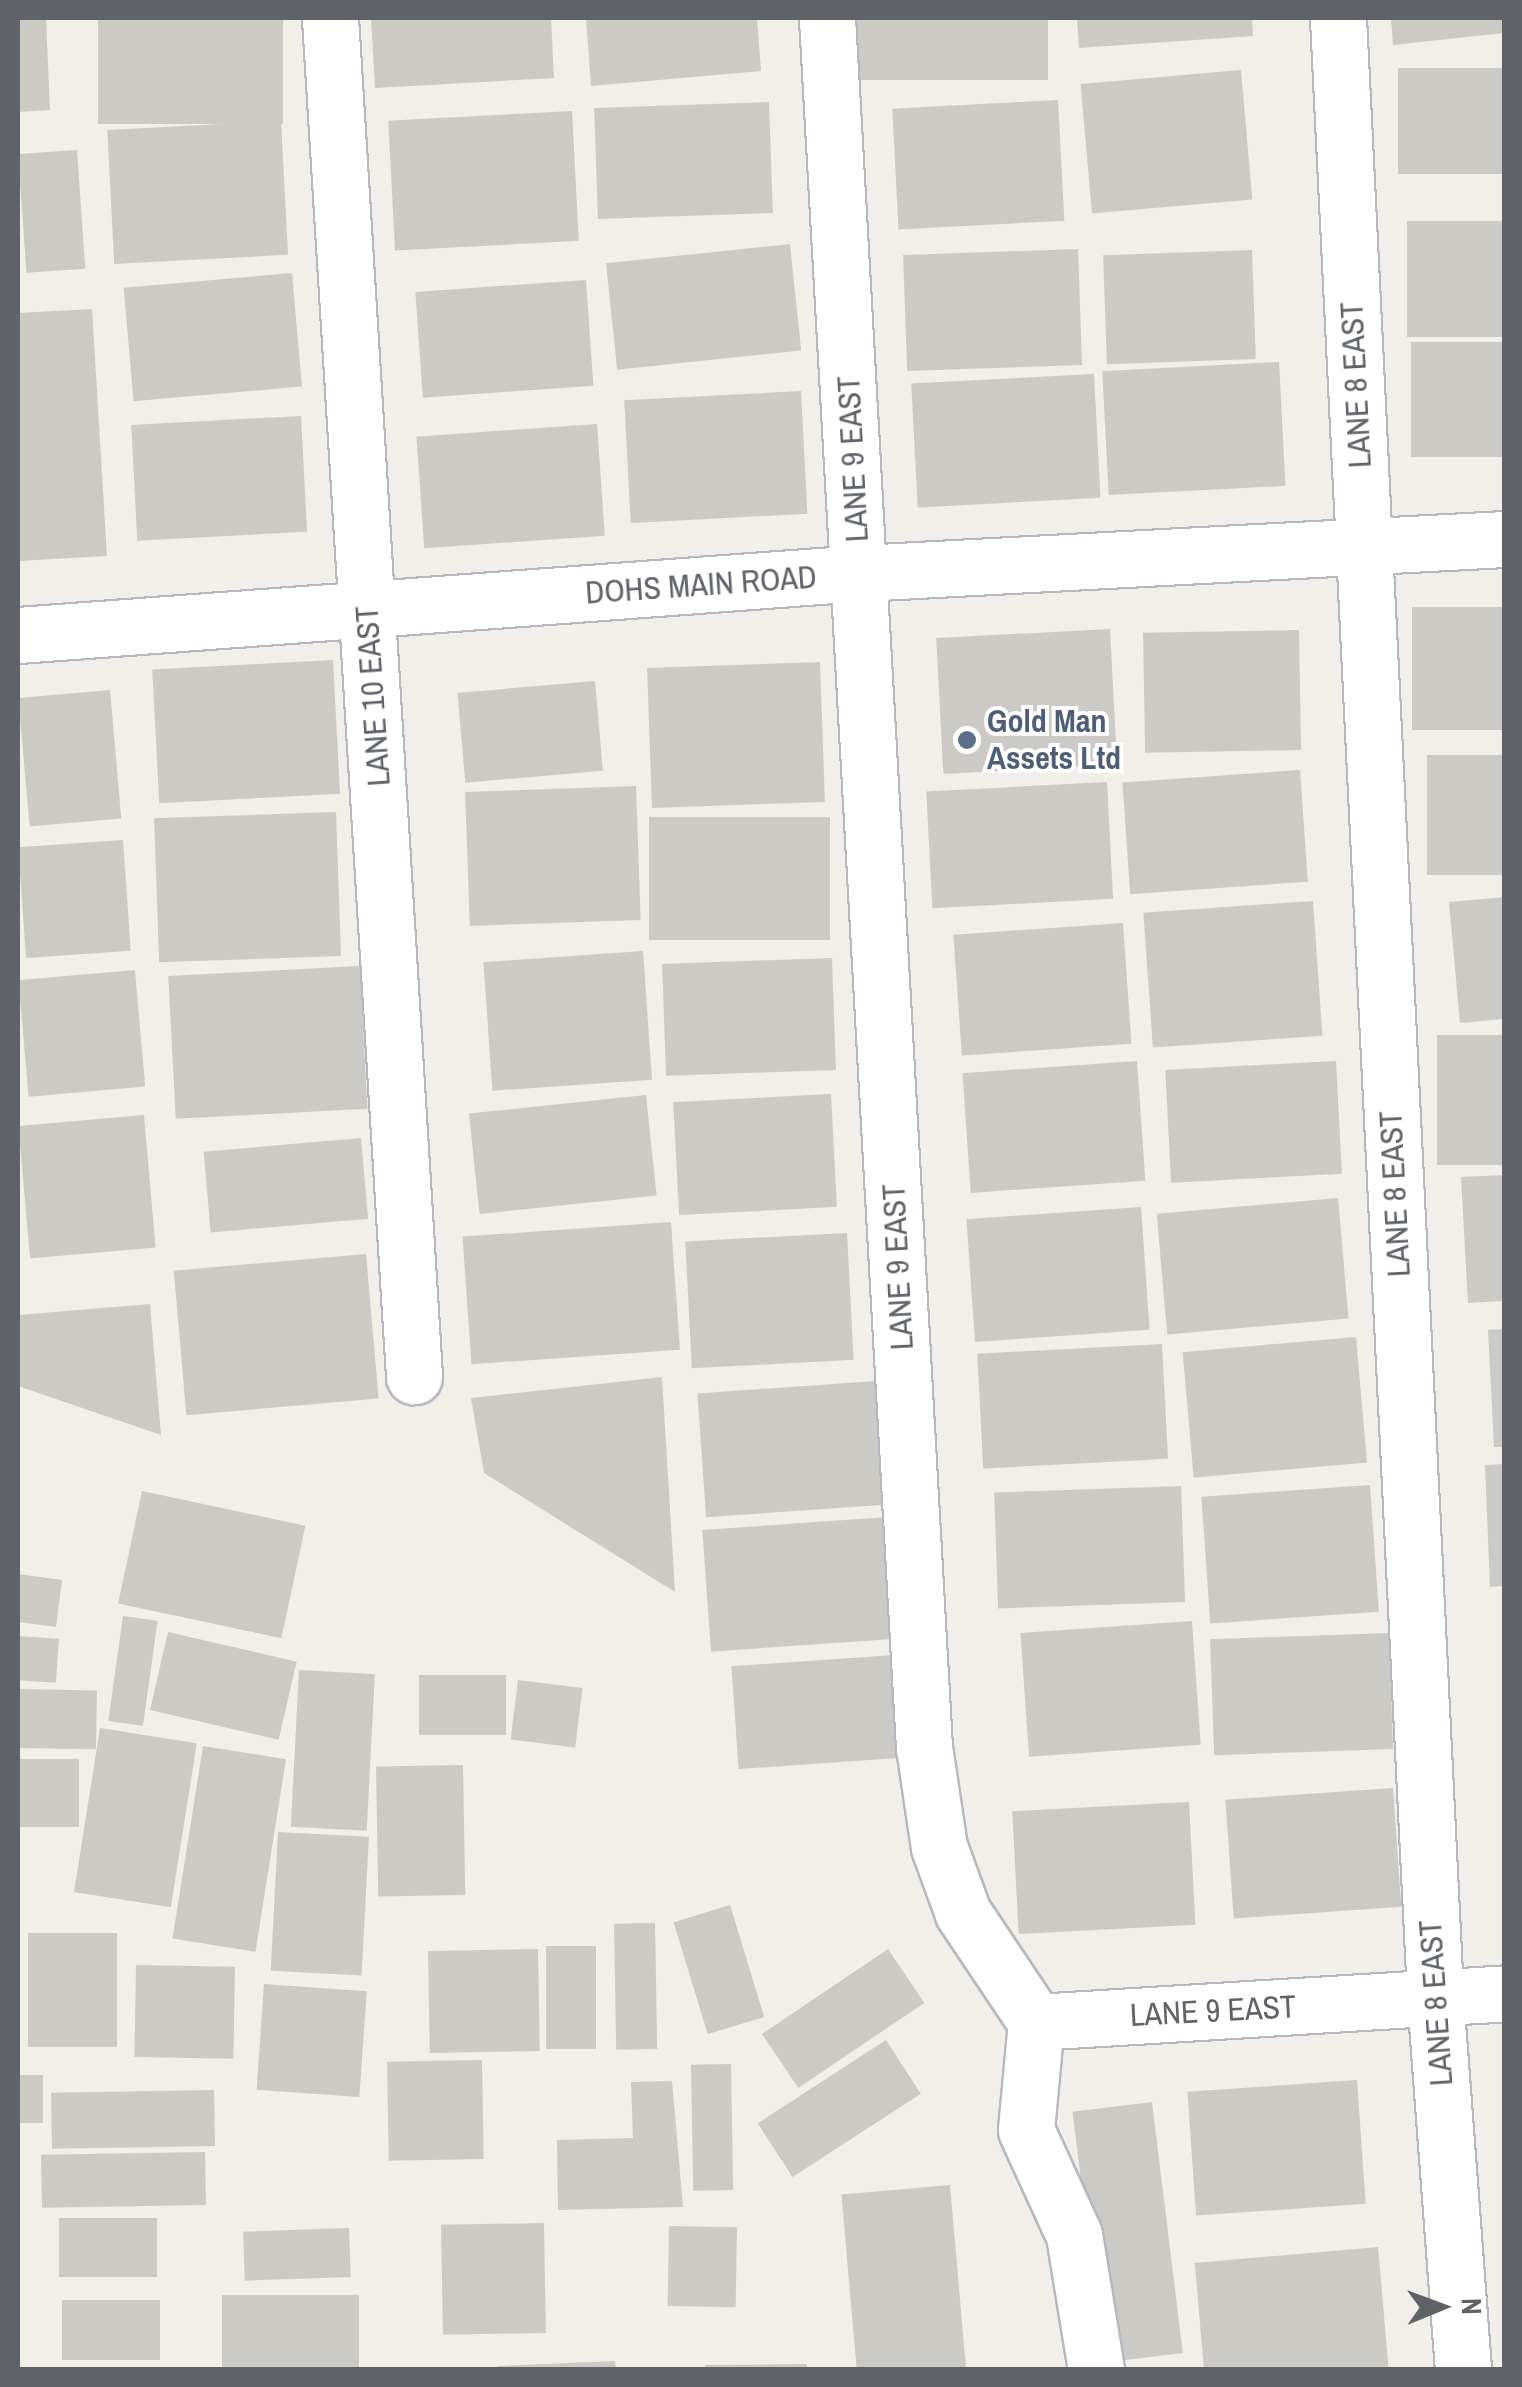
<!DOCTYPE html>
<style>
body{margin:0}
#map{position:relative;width:1522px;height:2387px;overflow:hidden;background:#f1efe8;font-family:"Archivo Narrow",sans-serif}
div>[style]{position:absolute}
.building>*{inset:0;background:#cccac5;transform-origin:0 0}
.roads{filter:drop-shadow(2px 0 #b5b8bc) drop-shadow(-2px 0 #b5b8bc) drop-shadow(0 2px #b5b8bc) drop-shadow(0 -2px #b5b8bc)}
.street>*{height:55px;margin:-27.5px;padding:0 27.5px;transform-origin:27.5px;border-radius:27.5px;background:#fff}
.dots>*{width:28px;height:28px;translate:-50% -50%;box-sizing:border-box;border:5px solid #fff;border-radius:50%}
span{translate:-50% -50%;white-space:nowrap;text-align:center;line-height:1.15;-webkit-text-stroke:8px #fff;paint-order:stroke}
.street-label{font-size:32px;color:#5f6368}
.service-label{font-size:32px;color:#4e5e75;font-weight:700}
.left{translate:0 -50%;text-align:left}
.frame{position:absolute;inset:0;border:20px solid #5f6368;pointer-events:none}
.north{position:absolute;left:1392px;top:2257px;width:100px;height:100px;-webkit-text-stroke:8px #fff;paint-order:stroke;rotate:89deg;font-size:28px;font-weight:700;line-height:40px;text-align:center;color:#5f6368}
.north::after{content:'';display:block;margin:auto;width:35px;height:45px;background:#5f6368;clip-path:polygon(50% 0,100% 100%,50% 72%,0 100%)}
</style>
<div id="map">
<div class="building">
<i style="clip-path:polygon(18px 18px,46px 18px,50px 110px,18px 112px)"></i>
<i style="left:98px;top:18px;width:185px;height:106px"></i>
<i style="clip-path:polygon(371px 18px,551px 18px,554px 78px,375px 88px)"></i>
<i style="clip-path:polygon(586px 18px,757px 18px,761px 71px,591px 86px)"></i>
<i style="left:849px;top:18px;width:199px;height:62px"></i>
<i style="clip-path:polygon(1077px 18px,1252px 18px,1253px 36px,1079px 48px)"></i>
<i style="clip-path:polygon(1391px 18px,1504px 18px,1504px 33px,1393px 45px)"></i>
<i style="left:1504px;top:68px;width:106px;height:106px;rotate:90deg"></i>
<i style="left:1241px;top:70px;width:130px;height:161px;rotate:85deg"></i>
<i style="left:1058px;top:100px;width:121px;height:166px;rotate:87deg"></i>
<i style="left:769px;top:102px;width:111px;height:175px;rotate:88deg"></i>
<i style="left:572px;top:111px;width:130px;height:184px;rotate:87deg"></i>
<i style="left:281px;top:121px;width:134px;height:174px;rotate:87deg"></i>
<i style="left:77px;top:150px;width:119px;height:59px;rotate:86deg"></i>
<i style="left:1504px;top:221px;width:116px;height:97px;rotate:90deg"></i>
<i style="left:790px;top:244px;width:107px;height:185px;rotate:84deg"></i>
<i style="left:1078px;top:249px;width:116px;height:175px;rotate:88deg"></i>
<i style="left:1252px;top:250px;width:109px;height:149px;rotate:88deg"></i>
<i style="left:292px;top:273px;width:114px;height:169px;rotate:85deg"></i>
<i style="left:586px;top:280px;width:106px;height:171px;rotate:86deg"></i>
<i style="clip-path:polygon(92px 309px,107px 556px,18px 561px,18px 313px)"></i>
<i style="left:1504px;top:342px;width:115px;height:93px;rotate:90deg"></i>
<i style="left:1279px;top:362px;width:124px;height:177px;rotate:87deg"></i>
<i style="left:1094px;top:374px;width:124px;height:183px;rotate:87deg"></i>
<i style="left:801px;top:391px;width:123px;height:177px;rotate:87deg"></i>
<i style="left:301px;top:416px;width:116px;height:170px;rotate:87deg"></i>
<i style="left:597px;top:424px;width:112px;height:181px;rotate:86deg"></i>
<i style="left:1504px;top:607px;width:123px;height:92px;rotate:90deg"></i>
<i style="left:1110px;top:629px;width:136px;height:174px;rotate:87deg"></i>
<i style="left:1299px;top:630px;width:120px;height:156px;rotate:89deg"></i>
<i style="left:333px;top:660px;width:134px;height:181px;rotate:87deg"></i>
<i style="left:820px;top:662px;width:140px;height:173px;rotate:88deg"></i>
<i style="left:595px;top:681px;width:90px;height:138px;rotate:85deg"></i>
<i style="left:110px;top:690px;width:129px;height:92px;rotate:85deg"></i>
<i style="left:1504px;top:755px;width:120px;height:77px;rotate:90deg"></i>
<i style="left:1300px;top:770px;width:112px;height:178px;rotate:86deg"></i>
<i style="left:1107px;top:782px;width:117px;height:181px;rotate:87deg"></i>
<i style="left:636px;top:786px;width:134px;height:171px;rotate:88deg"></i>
<i style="left:336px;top:812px;width:144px;height:182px;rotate:88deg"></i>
<i style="left:830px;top:817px;width:123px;height:181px;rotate:90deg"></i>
<i style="left:123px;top:840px;width:111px;height:105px;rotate:86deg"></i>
<i style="clip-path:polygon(1504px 897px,1504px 1019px,1460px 1023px,1449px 902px)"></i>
<i style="left:1313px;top:901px;width:135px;height:170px;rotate:86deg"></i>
<i style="left:1123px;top:923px;width:121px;height:170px;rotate:86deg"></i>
<i style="left:643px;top:951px;width:129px;height:160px;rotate:86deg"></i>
<i style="left:832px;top:958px;width:112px;height:170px;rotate:88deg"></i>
<i style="left:360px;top:966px;width:143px;height:192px;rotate:87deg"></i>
<i style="left:135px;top:970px;width:117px;height:117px;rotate:85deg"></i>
<i style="left:1504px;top:1035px;width:130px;height:67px;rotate:90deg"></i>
<i style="left:1137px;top:1061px;width:120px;height:175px;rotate:86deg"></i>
<i style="left:1336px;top:1061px;width:113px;height:171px;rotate:87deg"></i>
<i style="left:831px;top:1094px;width:113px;height:158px;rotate:87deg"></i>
<i style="left:646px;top:1095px;width:101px;height:178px;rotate:84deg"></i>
<i style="left:144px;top:1115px;width:133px;height:126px;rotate:85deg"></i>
<i style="left:361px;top:1138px;width:81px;height:158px;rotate:85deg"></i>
<i style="clip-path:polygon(1504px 1175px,1504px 1301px,1468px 1303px,1461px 1177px)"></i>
<i style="left:1338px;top:1198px;width:121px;height:182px;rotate:85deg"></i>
<i style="left:1141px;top:1207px;width:123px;height:175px;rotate:86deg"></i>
<i style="left:671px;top:1222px;width:128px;height:209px;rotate:86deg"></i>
<i style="left:847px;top:1233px;width:127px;height:162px;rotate:87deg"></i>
<i style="left:366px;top:1254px;width:145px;height:193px;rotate:85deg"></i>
<i style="clip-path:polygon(150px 1304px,161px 1435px,18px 1386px,18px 1315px)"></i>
<i style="clip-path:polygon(1504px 1329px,1504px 1447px,1494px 1447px,1488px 1330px)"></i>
<i style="left:1356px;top:1337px;width:126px;height:174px;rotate:85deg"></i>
<i style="left:1162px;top:1344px;width:115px;height:185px;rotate:87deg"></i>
<i style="clip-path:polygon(662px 1377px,675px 1592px,484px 1473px,471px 1398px)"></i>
<i style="left:876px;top:1381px;width:124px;height:179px;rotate:86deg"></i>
<i style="clip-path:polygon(1504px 1464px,1504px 1586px,1490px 1587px,1485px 1465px)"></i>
<i style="left:1370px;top:1485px;width:127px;height:169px;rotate:86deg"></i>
<i style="left:1181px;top:1486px;width:116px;height:187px;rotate:88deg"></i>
<i style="left:142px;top:1491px;width:167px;height:115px;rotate:12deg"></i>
<i style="left:888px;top:1517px;width:122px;height:186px;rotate:86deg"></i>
<i style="clip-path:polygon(18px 1574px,62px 1580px,56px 1627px,18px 1622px)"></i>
<i style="left:123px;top:1616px;width:35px;height:106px;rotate:8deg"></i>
<i style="left:1192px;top:1621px;width:124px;height:172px;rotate:86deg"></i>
<i style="left:168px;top:1632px;width:132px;height:80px;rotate:13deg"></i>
<i style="left:1389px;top:1633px;width:116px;height:179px;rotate:88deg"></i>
<i style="left:18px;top:1636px;width:41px;height:44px;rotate:4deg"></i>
<i style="left:894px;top:1655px;width:103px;height:163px;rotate:86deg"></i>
<i style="left:299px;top:1670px;width:76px;height:157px;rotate:3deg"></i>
<i style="left:419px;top:1675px;width:87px;height:60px"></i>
<i style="left:518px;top:1680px;width:65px;height:60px;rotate:7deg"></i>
<i style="left:18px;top:1689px;width:79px;height:59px;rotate:1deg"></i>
<i style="left:100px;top:1728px;width:98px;height:166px;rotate:9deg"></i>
<i style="left:203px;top:1746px;width:84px;height:195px;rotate:9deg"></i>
<i style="left:18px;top:1759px;width:61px;height:68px"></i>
<i style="left:463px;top:1765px;width:130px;height:87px;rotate:89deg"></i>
<i style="left:1393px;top:1788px;width:119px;height:168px;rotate:86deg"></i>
<i style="left:1189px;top:1802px;width:123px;height:177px;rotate:87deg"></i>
<i style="left:278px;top:1832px;width:91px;height:139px;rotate:3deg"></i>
<i style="left:730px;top:1905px;width:117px;height:59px;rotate:73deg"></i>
<i style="left:655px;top:1923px;width:126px;height:41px;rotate:89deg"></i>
<i style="left:28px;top:1933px;width:89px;height:114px"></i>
<i style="left:546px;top:1946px;width:50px;height:103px"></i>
<i style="left:538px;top:1949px;width:102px;height:110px;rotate:89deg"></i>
<i style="left:888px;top:1949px;width:65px;height:152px;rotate:56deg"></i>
<i style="left:136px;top:1965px;width:99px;height:92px;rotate:1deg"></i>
<i style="left:264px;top:1984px;width:103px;height:106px;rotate:4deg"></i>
<i style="left:886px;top:2040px;width:64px;height:153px;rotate:57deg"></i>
<i style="left:482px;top:2060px;width:99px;height:95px;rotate:89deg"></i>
<i style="left:731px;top:2064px;width:126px;height:40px;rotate:89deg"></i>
<i style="left:18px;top:2075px;width:25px;height:48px"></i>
<i style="left:1357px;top:2080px;width:124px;height:170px;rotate:86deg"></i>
<i style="clip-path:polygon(672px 2081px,683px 2207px,558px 2210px,557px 2140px,633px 2138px,631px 2082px)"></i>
<i style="left:214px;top:2090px;width:56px;height:163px;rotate:89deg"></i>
<i style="left:1152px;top:2102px;width:253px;height:80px;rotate:83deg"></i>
<i style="left:205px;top:2152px;width:53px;height:164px;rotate:89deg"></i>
<i style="left:950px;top:2185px;width:186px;height:109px;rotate:85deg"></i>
<i style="left:59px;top:2218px;width:98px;height:59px"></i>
<i style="left:544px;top:2223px;width:110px;height:103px;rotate:89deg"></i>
<i style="left:669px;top:2226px;width:68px;height:80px;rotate:1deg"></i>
<i style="left:349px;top:2228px;width:49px;height:106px;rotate:88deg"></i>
<i style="left:1378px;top:2247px;width:120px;height:184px;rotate:85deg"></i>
<i style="left:359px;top:2295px;width:75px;height:137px;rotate:90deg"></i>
<i style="left:160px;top:2300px;width:60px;height:98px;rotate:90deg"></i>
<i style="clip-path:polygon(615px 2361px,616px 2370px,497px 2370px,497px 2366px)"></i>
<i style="clip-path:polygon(807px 2364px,807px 2370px,705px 2370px,705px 2365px)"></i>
</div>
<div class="roads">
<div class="street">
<i style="left:330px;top:18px;width:1361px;rotate:86.46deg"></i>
<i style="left:827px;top:18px;width:1732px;rotate:86.79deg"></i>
<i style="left:924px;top:1747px;width:101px;rotate:81.5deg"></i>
<i style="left:939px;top:1847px;width:70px;rotate:70deg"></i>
<i style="left:963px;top:1913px;width:131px;rotate:56.2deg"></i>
<i style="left:1338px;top:18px;width:1981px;rotate:87.19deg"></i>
<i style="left:1435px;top:1997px;width:374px;rotate:85.7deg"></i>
<i style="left:18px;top:635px;width:844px;rotate:-4.21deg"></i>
<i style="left:860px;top:573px;width:645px;rotate:-3.02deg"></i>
<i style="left:1036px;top:2022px;width:469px;rotate:-3.5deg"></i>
<i style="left:1036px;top:2022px;width:108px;rotate:95.3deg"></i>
<i style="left:1026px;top:2130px;width:115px;rotate:65.4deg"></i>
<i style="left:1074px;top:2235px;width:137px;rotate:80.7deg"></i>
</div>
</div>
<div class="dots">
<i style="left:967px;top:740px;background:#5c6f8a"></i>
</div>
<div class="street-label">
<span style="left:1356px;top:385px;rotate:-93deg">LANE 8 EAST</span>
<span style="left:853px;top:459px;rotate:-93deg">LANE 9 EAST</span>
<span style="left:701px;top:585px;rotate:-4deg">DOHS MAIN ROAD</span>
<span style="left:373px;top:696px;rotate:-94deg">LANE 10 EAST</span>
<span style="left:1395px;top:1194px;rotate:-93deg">LANE 8 EAST</span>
<span style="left:898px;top:1267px;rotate:-93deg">LANE 9 EAST</span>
<span style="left:1436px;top:2003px;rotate:-94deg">LANE 8 EAST</span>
<span style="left:1213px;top:2011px;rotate:-3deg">LANE 9 EAST</span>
</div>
<div class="service-label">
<span class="left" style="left:987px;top:740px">Gold Man<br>Assets Ltd</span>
</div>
<div class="frame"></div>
<div class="north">N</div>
</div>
